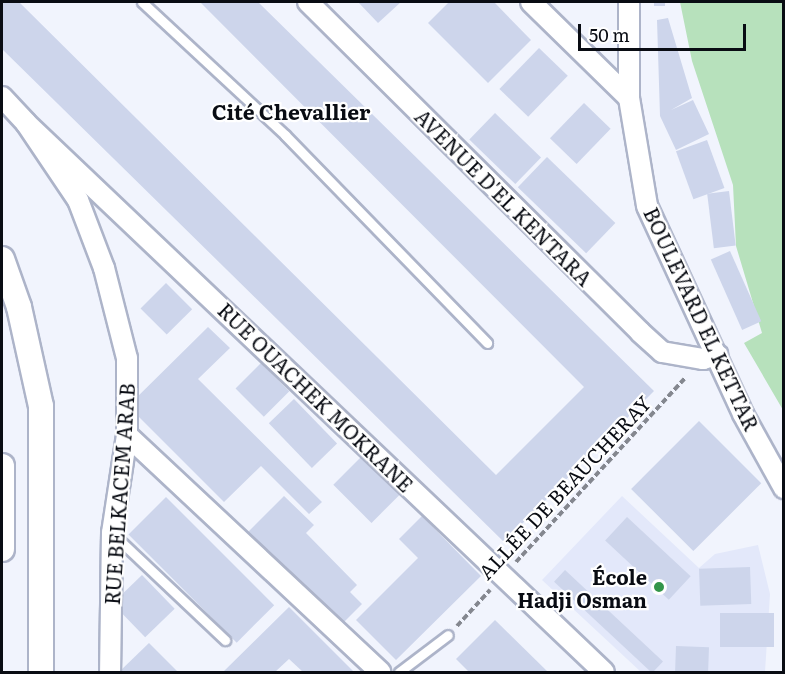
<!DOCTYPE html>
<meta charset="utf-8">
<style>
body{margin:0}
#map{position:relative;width:785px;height:674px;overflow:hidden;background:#f1f4fd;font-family:Literata,serif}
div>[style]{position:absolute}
.built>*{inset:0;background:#e3e8fa}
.green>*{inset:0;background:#b7e1bc}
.building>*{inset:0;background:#cdd5eb;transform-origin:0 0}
.path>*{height:4px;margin-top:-2px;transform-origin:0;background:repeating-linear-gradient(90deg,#84878f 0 6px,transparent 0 9px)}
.roads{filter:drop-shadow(2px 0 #adb4c9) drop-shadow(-2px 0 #adb4c9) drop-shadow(0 2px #adb4c9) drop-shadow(0 -2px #adb4c9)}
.service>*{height:9px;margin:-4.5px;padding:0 4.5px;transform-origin:4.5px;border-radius:4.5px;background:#fff}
.minor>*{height:20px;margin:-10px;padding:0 10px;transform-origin:10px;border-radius:10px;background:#fff}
.tertiary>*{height:24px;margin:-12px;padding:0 12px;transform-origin:12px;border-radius:12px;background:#fff}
.dots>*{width:16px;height:16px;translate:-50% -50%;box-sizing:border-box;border:3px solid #fff;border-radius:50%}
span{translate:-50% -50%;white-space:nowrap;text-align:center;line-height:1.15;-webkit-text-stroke:4.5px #fff;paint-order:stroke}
.street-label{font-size:20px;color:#090c13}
.poi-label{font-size:20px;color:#090c13;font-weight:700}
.right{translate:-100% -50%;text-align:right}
.neighbourhood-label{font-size:21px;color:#090c13;font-weight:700}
.frame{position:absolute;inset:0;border:3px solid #090c13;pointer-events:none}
.scale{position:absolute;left:578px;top:24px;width:168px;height:27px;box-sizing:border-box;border:3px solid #090c13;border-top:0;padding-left:8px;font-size:18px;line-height:21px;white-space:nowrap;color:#090c13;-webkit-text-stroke:4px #fff;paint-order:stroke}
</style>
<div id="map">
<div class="built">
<i style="clip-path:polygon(622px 496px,699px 568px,715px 554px,758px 545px,770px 594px,765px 672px,641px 672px,542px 580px)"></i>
</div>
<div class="green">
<i style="clip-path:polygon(680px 2px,783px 2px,783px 410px,744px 343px,762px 333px,736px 246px,733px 185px,692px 61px)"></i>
</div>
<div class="building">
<i style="clip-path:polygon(2px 2px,19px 2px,496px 475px,584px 387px,200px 2px,258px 2px,654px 391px,504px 542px,2px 49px)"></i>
<i style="clip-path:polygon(358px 2px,401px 2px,378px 23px)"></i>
<i style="clip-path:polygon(449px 2px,494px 2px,531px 40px,488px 83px,428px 23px)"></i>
<i style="left:654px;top:2px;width:11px;height:4px"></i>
<i style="clip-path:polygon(668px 18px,692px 98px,671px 110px,693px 100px,709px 134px,676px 150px,660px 116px,657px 20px)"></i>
<i style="left:539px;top:48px;width:40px;height:57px;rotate:44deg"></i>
<i style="left:584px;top:103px;width:37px;height:49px;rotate:44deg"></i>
<i style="left:495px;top:113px;width:64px;height:37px;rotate:44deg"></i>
<i style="left:707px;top:140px;width:51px;height:33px;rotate:70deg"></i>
<i style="left:547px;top:157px;width:95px;height:42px;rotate:44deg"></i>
<i style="left:729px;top:191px;width:55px;height:22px;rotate:83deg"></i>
<i style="left:730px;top:251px;width:77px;height:21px;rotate:66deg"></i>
<i style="left:166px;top:283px;width:37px;height:36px;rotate:45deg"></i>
<i style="clip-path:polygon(208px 327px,230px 348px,198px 379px,322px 502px,309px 514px,261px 466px,224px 502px,128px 406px)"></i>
<i style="left:261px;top:363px;width:40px;height:36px;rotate:45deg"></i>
<i style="left:294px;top:399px;width:62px;height:35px;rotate:46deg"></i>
<i style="left:699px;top:421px;width:88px;height:96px;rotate:45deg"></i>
<i style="left:363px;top:455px;width:54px;height:42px;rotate:45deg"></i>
<i style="clip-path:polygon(284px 496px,314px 525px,306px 533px,357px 585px,350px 592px,362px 604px,340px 626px,247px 533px)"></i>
<i style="left:166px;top:497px;width:153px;height:53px;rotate:45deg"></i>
<i style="clip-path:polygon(422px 516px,481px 576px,396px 660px,356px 620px,418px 558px,399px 539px)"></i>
<i style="left:627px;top:517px;width:87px;height:32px;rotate:43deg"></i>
<i style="left:750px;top:567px;width:37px;height:51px;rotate:88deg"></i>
<i style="left:565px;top:570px;width:134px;height:16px;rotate:43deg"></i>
<i style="left:142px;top:575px;width:47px;height:41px;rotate:46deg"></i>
<i style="clip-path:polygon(289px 607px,354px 672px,303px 672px,289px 659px,275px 672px,223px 672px)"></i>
<i style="left:720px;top:613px;width:54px;height:34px"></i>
<i style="clip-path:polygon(495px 620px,548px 672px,469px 672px,456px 659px)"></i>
<i style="clip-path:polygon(149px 643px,178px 672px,119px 672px)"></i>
<i style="left:676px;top:646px;width:33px;height:26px;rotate:2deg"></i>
</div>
<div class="path">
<i style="left:516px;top:562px;width:250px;rotate:-47.4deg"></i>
<i style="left:457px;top:626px;width:49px;rotate:-47.5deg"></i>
</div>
<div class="roads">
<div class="service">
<i style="left:142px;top:2px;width:195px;rotate:42.9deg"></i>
<i style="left:285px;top:135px;width:290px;rotate:45.8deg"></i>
<i style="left:114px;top:535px;width:153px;rotate:43.4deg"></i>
<i style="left:399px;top:672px;width:61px;rotate:-37.1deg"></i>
</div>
<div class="minor">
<i style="left:308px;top:2px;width:468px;rotate:44.8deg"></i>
<i style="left:640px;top:332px;width:30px;rotate:42deg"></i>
<i style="left:662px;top:352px;width:42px;rotate:9.7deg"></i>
<i style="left:703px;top:359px;width:15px;rotate:-16deg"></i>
<i style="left:531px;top:2px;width:137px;rotate:44.4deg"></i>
<i style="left:629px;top:2px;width:96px;rotate:90deg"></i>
<i style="left:629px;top:98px;width:109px;rotate:80.5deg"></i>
<i style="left:647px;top:206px;width:229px;rotate:65.2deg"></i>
<i style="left:743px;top:414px;width:85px;rotate:61deg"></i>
<i style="left:2px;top:97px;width:35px;rotate:47deg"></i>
<i style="left:26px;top:123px;width:93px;rotate:56deg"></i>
<i style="left:78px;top:200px;width:73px;rotate:69.1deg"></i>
<i style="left:104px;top:268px;width:93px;rotate:75.7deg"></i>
<i style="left:127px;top:358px;width:77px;rotate:90deg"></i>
<i style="left:127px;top:435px;width:99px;rotate:98.7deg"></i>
<i style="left:112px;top:533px;width:139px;rotate:90.8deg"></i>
<i style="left:26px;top:123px;width:797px;rotate:43.53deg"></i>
<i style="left:127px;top:435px;width:347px;rotate:43.1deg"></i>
</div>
<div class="tertiary">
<i style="left:2px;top:259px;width:51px;rotate:70.5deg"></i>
<i style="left:19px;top:307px;width:101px;rotate:77.5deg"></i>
<i style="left:41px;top:406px;width:266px;rotate:90deg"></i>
<i style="left:2px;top:466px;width:83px;rotate:90deg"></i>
</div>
</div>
<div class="dots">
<i style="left:659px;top:587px;background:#339549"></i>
</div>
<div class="street-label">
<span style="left:504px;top:197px;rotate:45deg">AVENUE D'EL KENTARA</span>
<span style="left:702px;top:319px;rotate:65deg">BOULEVARD EL KETTAR</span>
<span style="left:316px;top:397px;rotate:44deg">RUE OUACHEK MOKRANE</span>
<span style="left:564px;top:487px;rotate:-47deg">ALLÉE DE BEAUCHERAY</span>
<span style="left:119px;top:494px;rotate:-86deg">RUE BELKACEM ARAB</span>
</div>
<div class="poi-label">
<span class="right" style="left:647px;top:588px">École<br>Hadji Osman</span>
</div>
<div class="neighbourhood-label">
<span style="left:291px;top:111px">Cité Chevallier</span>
</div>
<div class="frame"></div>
<div class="scale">50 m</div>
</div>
